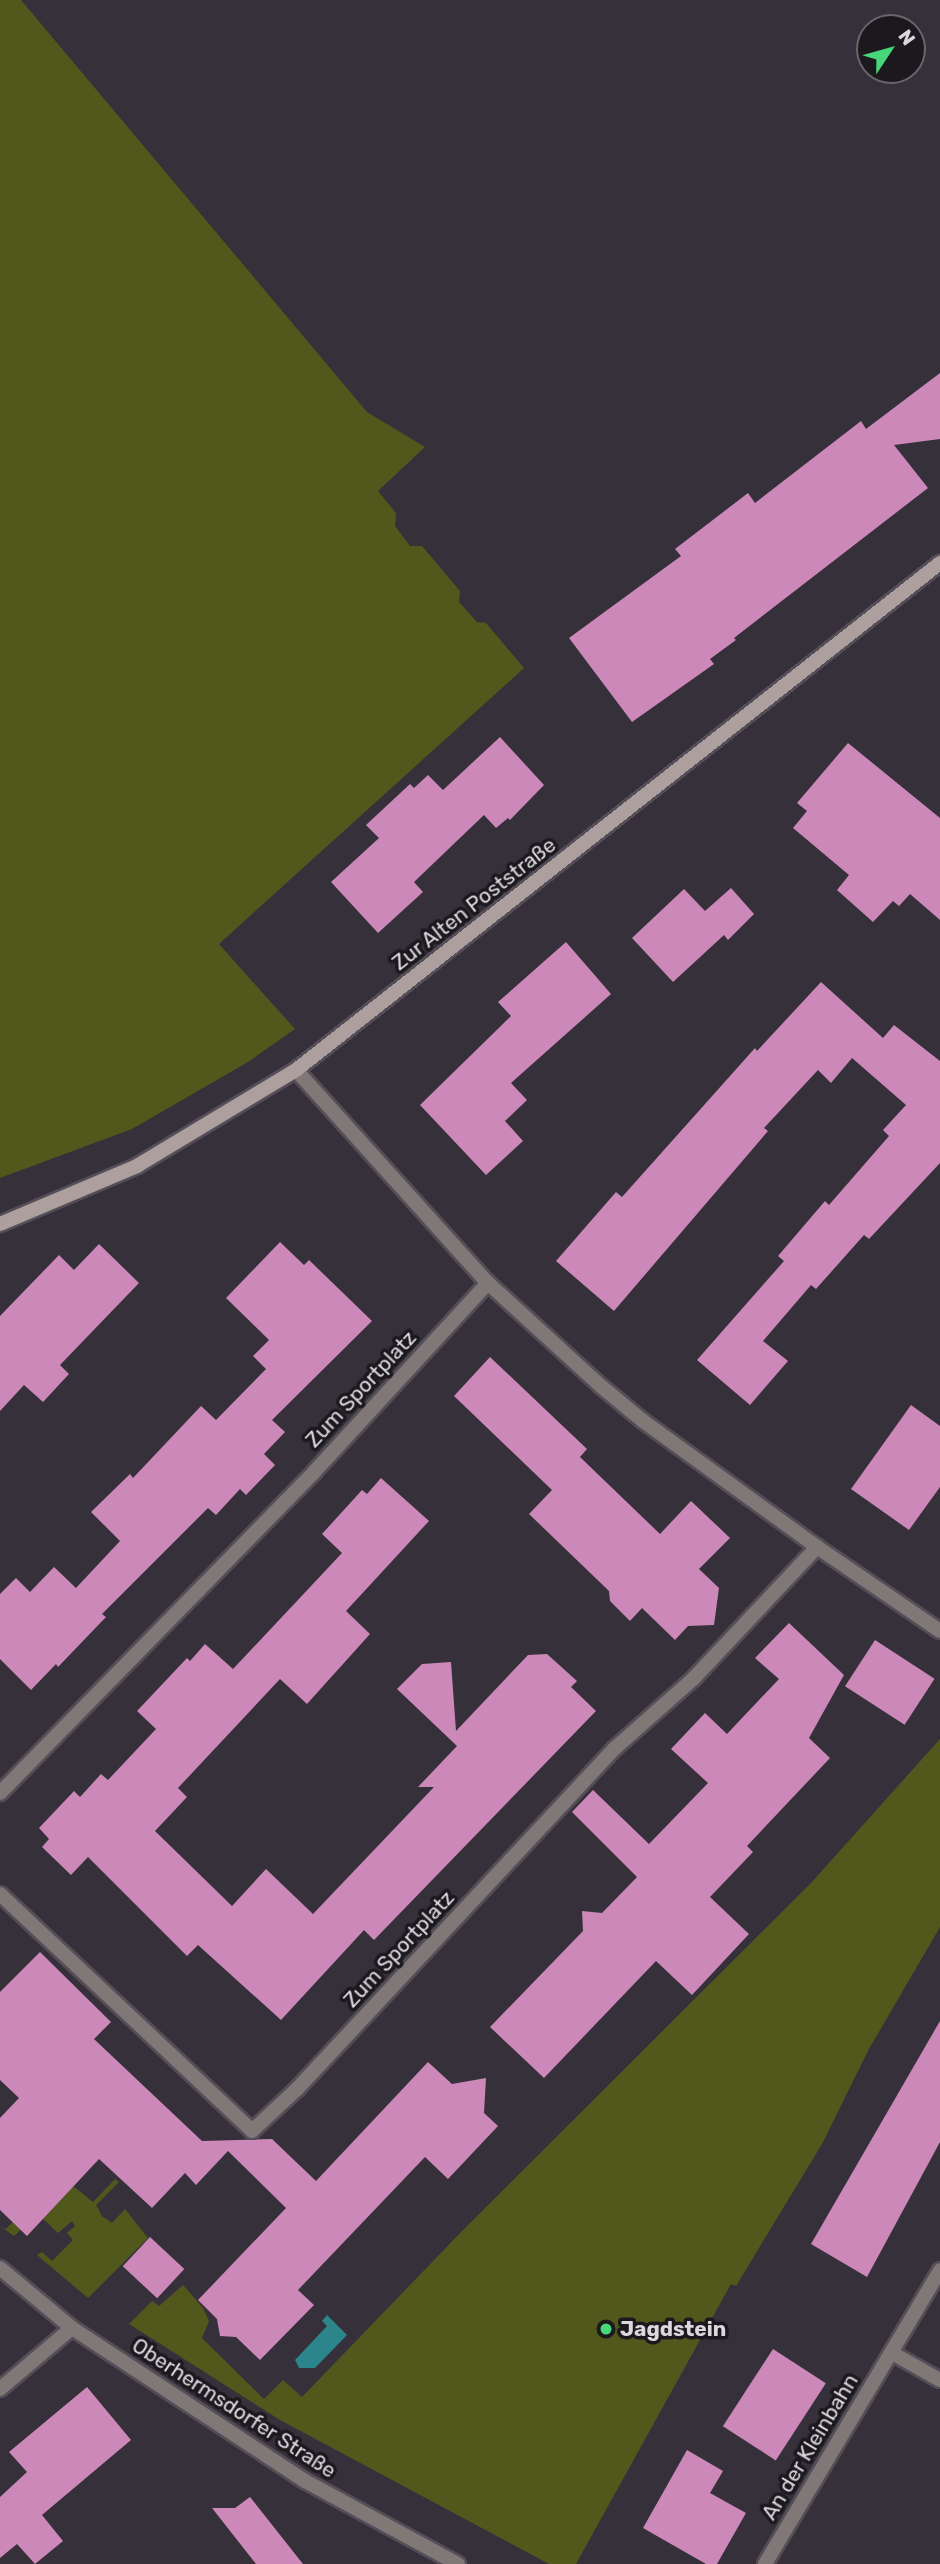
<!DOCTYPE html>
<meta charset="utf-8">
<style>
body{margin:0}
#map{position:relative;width:940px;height:2564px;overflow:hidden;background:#36303b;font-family:Rubik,sans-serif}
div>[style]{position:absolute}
.green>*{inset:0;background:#50581c}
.water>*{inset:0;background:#2d858c}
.building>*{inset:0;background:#cc88b8;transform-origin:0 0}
.roads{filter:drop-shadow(2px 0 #544e58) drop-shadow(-2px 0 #544e58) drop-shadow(0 2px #544e58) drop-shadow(0 -2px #544e58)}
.street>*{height:14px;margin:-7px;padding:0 7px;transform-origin:7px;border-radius:7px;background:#807877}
.secondary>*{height:14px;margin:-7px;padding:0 7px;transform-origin:7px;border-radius:7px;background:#ac9f9e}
.dots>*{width:19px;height:19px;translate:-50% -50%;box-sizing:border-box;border:4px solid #1c191e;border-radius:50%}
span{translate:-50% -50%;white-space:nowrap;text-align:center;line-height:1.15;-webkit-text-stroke:7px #1c191e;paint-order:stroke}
.street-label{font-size:21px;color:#dbd7de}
.poi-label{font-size:21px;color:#dbd7de;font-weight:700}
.left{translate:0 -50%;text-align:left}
.north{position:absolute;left:856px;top:14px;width:70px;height:70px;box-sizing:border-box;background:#1c191e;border:2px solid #68656b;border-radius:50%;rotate:54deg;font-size:19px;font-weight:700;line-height:28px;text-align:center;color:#dbd7de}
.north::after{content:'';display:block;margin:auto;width:24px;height:32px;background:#47d779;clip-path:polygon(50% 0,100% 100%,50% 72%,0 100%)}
</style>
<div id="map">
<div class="green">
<i style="clip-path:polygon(0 0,21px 0,367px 412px,425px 447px,378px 491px,396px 513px,395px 526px,410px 546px,422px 546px,460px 591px,459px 602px,477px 622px,486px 623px,524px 668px,219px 944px,295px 1029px,248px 1062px,132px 1129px,0 1178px)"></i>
<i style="clip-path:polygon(940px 1739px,940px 1927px,869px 2049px,822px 2144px,736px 2286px,731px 2284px,576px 2564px,549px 2564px,280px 2420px,129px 2324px,152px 2301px,159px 2306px,183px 2285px,203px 2308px,209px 2321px,202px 2338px,264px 2399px,283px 2380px,302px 2397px,463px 2230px,811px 1883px)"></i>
<i style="clip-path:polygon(0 2127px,93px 2202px,115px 2179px,119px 2182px,96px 2205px,102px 2216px,112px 2223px,125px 2209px,148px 2238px,88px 2298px,37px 2255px,42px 2252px,52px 2261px,73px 2240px,67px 2233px,75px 2226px,72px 2221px,58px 2233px,38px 2214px,14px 2236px,0 2226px,6px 2229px,32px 2202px)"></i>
</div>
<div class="water">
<i style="clip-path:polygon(327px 2315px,347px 2335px,315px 2368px,299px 2368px,295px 2360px,327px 2326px,322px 2321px)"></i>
</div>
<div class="building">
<i style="clip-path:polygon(940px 373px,940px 439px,894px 445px,928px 488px,734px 638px,736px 640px,710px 659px,714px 664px,632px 722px,569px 638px,681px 556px,675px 549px,748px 493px,755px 503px,861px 421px,866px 429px)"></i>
<i style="clip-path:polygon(500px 737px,544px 785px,510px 820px,508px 818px,496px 828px,484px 815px,414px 882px,423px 892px,378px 933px,331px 882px,379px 838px,366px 825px,410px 784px,414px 788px,428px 775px,443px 790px)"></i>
<i style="clip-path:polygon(848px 743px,940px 818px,940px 920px,910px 894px,899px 906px,893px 901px,873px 922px,837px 890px,849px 875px,793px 828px,807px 811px,797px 803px)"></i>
<i style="clip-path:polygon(731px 888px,754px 914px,728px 940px,724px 935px,673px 982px,632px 938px,684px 889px,705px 911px)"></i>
<i style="clip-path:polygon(566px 942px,611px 994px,511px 1083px,527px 1100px,505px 1121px,523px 1141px,486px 1175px,420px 1105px,511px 1016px,498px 1002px)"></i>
<i style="clip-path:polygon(821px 982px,883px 1038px,894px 1025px,940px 1061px,940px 1163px,869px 1239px,864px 1235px,816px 1289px,811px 1285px,763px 1341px,788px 1361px,750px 1405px,697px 1360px,784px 1261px,778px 1256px,825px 1201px,829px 1205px,889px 1136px,883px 1130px,906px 1105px,852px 1058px,831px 1083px,818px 1070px,764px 1128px,768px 1131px,614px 1311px,556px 1261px,616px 1192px,622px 1197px,755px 1048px,757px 1051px)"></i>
<i style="clip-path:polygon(280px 1242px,304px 1265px,309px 1260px,372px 1321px,272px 1420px,285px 1432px,264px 1454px,275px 1465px,246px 1495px,240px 1489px,216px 1515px,208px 1508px,102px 1614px,106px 1617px,58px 1667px,56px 1664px,31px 1690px,0 1659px,0 1594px,16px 1578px,30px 1592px,54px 1567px,76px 1588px,120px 1541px,91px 1512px,130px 1474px,133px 1478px,201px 1406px,216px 1420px,266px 1369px,253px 1356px,269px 1340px,226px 1298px)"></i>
<i style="clip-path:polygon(99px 1244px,139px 1283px,60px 1365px,69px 1374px,43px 1402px,24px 1385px,0 1411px,0 1316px,59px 1255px,74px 1270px)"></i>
<i style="clip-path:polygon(490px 1357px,587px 1449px,580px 1457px,660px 1534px,691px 1501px,730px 1538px,699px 1569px,719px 1588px,714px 1625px,688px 1626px,675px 1640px,642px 1608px,630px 1621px,610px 1601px,609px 1591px,529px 1514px,552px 1490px,454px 1396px)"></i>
<i style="clip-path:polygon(911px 1405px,940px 1426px,940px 1487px,909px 1530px,851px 1489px)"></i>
<i style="clip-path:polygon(381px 1478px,429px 1521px,346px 1611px,370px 1634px,307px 1704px,280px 1679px,178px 1788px,187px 1797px,155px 1831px,232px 1906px,266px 1869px,313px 1914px,434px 1787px,418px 1787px,457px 1746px,397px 1689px,422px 1664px,451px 1662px,456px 1731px,528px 1655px,547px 1654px,577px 1681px,571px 1687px,596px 1711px,374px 1940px,364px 1930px,281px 2020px,198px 1945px,187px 1956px,88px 1857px,71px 1875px,42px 1847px,49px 1839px,39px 1828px,74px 1791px,80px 1797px,101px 1774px,108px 1780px,156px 1729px,137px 1711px,187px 1658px,190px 1661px,205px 1644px,233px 1669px,342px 1553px,322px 1534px,362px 1490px,367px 1494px)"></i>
<i style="clip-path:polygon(789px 1623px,844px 1675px,809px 1738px,830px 1758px,747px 1846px,753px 1852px,710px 1897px,749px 1934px,692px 1995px,656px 1961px,544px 2078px,490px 2027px,583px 1931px,582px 1911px,602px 1913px,637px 1877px,572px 1812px,593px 1790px,649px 1844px,708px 1783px,671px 1749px,705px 1713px,727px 1734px,779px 1679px,755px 1658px)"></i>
<i style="left:875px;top:1640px;width:71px;height:55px;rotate:33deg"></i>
<i style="clip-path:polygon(40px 1952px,111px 2022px,94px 2039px,202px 2141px,272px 2139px,316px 2181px,428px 2062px,452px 2084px,486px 2078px,484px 2113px,498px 2126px,448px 2179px,425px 2157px,298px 2290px,314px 2305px,260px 2360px,236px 2337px,220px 2336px,217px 2319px,198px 2300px,286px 2208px,228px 2151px,196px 2185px,185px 2173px,152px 2208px,99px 2159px,27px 2236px,0 2210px,0 2118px,19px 2098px,0 2080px,0 1992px)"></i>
<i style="clip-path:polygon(940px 2021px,940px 2142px,867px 2277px,811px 2244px)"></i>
<i style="left:150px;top:2237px;width:47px;height:40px;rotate:43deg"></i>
<i style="left:773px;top:2349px;width:63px;height:92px;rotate:33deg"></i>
<i style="clip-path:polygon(87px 2387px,131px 2440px,42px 2515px,63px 2541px,35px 2564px,17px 2544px,0 2558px,0 2497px,27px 2472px,9px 2452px)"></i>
<i style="clip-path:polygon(687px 2450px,723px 2471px,710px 2493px,746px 2513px,717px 2564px,706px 2564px,643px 2528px)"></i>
<i style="clip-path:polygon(250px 2497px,303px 2564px,256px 2564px,212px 2508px,235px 2508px)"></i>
</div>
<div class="roads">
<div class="street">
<i style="left:296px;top:1070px;width:287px;rotate:48deg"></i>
<i style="left:488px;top:1283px;width:154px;rotate:42.4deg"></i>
<i style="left:602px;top:1387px;width:53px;rotate:39.7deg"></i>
<i style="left:643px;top:1421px;width:215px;rotate:35.9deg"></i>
<i style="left:817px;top:1547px;width:149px;rotate:34.3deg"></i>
<i style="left:0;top:1793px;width:449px;rotate:-45.6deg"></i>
<i style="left:314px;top:1472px;width:257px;rotate:-47.4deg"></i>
<i style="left:0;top:1894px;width:346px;rotate:43.2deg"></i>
<i style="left:252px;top:2131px;width:62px;rotate:-43deg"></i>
<i style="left:297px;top:2089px;width:466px;rotate:-47deg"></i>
<i style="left:615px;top:1748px;width:106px;rotate:-41.5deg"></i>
<i style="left:694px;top:1678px;width:180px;rotate:-46.8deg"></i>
<i style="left:0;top:2268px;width:94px;rotate:39.8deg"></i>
<i style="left:72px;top:2328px;width:279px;rotate:33.3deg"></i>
<i style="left:305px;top:2481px;width:174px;rotate:28.5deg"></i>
<i style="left:892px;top:2353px;width:55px;rotate:29.4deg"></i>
<i style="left:0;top:2389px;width:94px;rotate:-40.3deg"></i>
<i style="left:765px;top:2564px;width:342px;rotate:-59.2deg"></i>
</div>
<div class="secondary">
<i style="left:0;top:1224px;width:149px;rotate:-22.9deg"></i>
<i style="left:137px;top:1166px;width:186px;rotate:-31.1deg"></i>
<i style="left:296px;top:1070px;width:820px;rotate:-38.21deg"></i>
</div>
</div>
<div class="dots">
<i style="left:606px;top:2329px;background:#47d779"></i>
</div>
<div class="street-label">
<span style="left:474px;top:904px;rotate:-38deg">Zur Alten Poststraße</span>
<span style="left:361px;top:1389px;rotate:-47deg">Zum Sportplatz</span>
<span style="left:399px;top:1949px;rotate:-47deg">Zum Sportplatz</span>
<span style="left:234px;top:2408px;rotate:33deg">Oberhermsdorfer Straße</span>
<span style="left:810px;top:2447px;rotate:-59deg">An der Kleinbahn</span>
</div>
<div class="poi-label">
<span class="left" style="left:620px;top:2329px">Jagdstein</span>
</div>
<div class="north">N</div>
</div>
